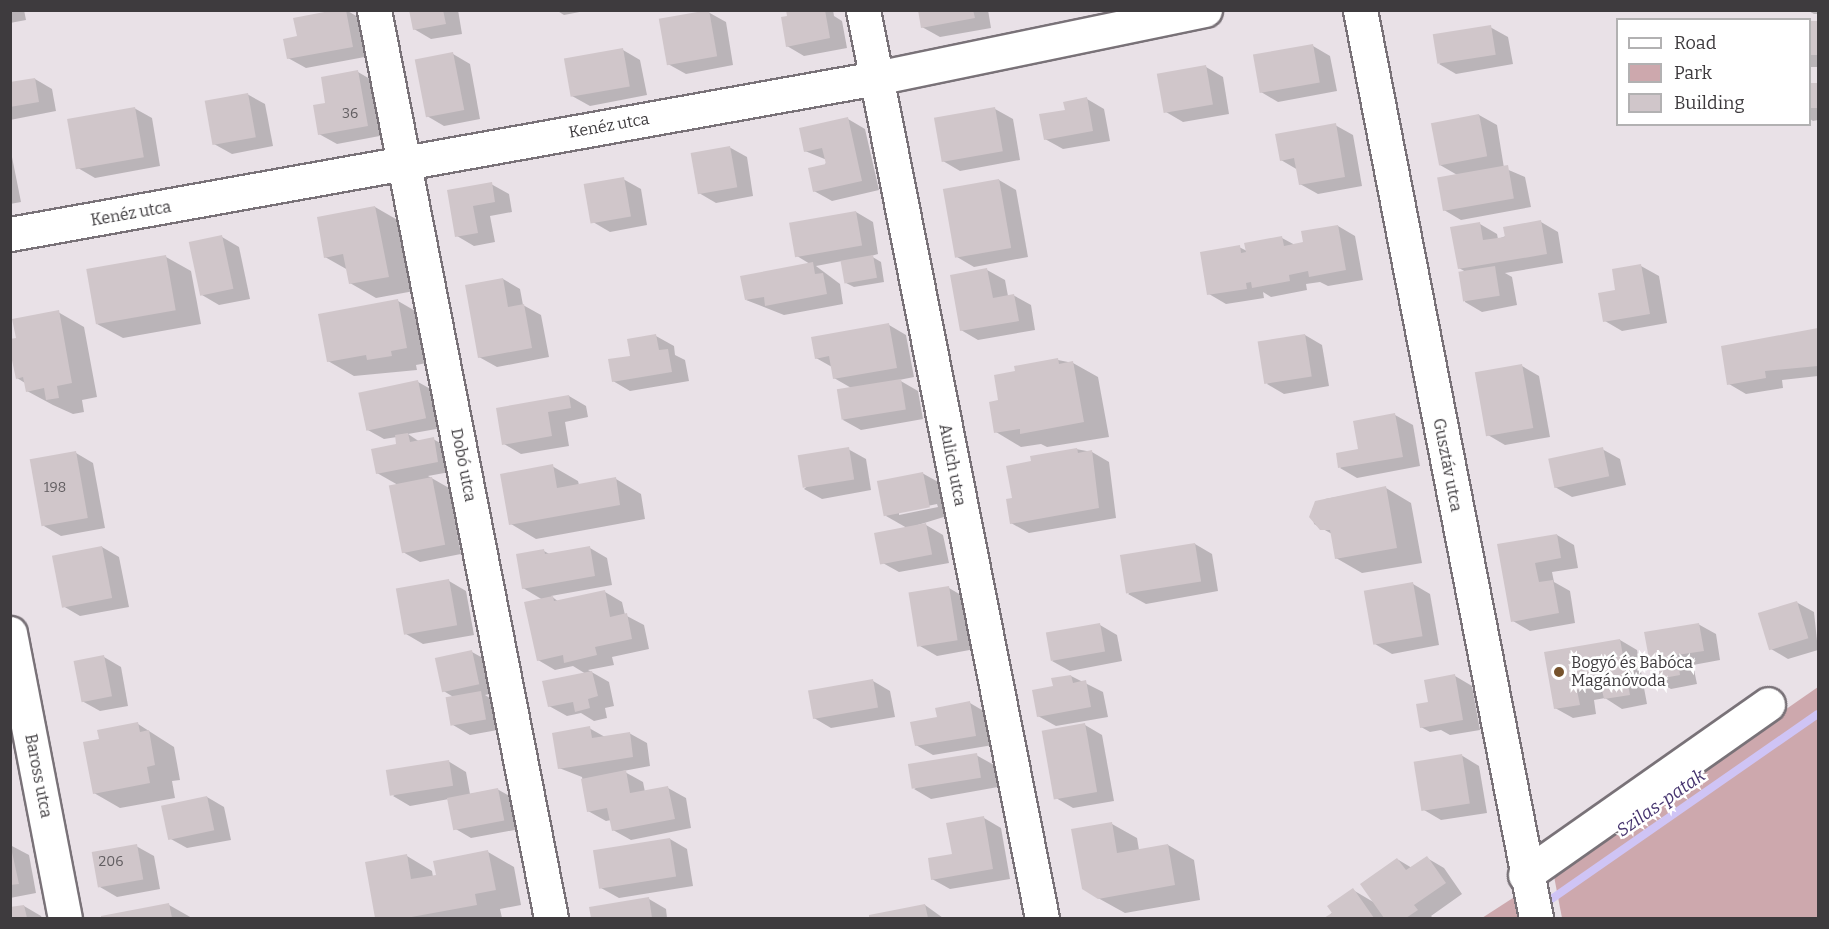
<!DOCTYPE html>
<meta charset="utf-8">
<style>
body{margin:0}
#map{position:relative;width:1829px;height:929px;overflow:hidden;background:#e9e1e7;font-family:Bitter,serif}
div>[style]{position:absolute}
.green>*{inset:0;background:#cda8ad}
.shadow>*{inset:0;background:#0003;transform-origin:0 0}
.stream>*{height:8px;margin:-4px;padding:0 4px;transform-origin:4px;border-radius:4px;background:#cfc4f5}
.building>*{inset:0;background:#d0c6ca;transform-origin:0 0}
.roads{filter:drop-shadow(2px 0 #797278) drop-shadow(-2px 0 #797278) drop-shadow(0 2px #797278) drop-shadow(0 -2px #797278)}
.minor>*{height:33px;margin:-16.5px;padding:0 16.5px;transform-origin:16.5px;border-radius:16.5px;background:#fff}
.dots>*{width:16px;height:16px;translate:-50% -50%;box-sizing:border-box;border:3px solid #fff;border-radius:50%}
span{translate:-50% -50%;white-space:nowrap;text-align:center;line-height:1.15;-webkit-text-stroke:5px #fff;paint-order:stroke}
.number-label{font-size:14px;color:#625e61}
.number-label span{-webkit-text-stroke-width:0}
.street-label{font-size:16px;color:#3e3b3e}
.poi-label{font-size:16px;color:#3e3b3e}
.left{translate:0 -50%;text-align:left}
.water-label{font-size:18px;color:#45336e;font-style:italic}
.frame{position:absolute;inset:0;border:12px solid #3e3b3e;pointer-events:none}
.legend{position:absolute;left:1616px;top:18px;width:195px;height:108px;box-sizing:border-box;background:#fff;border:2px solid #b2b1b2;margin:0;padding:8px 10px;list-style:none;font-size:18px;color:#3e3b3e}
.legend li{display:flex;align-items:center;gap:12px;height:30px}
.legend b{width:30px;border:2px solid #b2b1b2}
</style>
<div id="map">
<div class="green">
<i style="clip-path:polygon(1818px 687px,1818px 918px,1562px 918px,1553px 871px)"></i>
<i style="clip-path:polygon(1516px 896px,1520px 918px,1482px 918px)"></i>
</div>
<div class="shadow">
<i style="clip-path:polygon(10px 10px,24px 10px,26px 20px,10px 23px)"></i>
<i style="clip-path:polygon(326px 10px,346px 10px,363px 20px,370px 56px,306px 68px,288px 58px,299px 38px,330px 13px)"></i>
<i style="clip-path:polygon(411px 10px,458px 10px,462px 34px,431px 39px,414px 29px)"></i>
<i style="clip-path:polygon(556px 10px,590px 10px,564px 15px)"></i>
<i style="clip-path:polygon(787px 10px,833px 10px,834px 16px,842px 21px,847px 48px,804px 56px,787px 46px)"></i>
<i style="clip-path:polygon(919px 10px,988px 10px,991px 28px,940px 37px,922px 27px)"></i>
<i style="clip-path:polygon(1807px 10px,1818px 10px,1818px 14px,1814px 14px)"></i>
<i style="clip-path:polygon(708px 12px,726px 22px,733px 65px,686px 74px,668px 64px)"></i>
<i style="left:1818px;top:23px;width:44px;height:8px;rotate:90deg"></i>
<i style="clip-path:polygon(1490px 27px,1508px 37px,1513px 64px,1456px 74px,1439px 64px)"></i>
<i style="clip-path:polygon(1313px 46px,1330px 56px,1337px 91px,1278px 102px,1261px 92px)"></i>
<i style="clip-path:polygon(623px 50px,640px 60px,647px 95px,590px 106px,572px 96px)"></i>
<i style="clip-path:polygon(453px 54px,470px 64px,480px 119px,444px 126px,427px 116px)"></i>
<i style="clip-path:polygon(1206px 67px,1223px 77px,1229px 114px,1183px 122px,1166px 112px)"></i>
<i style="clip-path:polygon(358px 72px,375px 82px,385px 135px,337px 144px,319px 134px,327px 104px)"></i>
<i style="clip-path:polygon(35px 79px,52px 89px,56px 111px,10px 120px,10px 84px)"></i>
<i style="clip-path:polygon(1818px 84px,1818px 120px,1813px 121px,1810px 119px,1810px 86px)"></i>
<i style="clip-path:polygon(247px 94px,265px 104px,273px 146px,232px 154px,214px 144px)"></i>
<i style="clip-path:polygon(1087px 99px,1104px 109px,1110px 141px,1063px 149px,1045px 139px,1066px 111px)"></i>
<i style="clip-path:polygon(134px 108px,152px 118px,160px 166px,95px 178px,78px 168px)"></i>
<i style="clip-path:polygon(995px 109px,1013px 119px,1020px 160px,960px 171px,943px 161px)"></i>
<i style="clip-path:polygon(1479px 115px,1497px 125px,1504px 168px,1525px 177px,1531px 207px,1461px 220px,1444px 210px,1459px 176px,1440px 165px)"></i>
<i style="clip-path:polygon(848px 119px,865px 129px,879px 190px,832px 201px,814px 191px,827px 160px,805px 151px)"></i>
<i style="clip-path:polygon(1335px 125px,1353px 135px,1362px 186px,1318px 194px,1300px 184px,1298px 170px,1281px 160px)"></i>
<i style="clip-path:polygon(10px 147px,21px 202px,10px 204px)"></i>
<i style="clip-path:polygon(729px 147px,747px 157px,753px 196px,716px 203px,699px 193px)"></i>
<i style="clip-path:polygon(623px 179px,641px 189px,647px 225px,610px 232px,593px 222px)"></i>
<i style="clip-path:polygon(999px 180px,1016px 190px,1028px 257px,974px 267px,957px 257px)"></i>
<i style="clip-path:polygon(491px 184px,509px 194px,512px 212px,490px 216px,495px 242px,474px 246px,457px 236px,449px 191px)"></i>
<i style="clip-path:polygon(375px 207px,401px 222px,414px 291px,376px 298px,350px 283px,348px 270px,325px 257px)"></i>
<i style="clip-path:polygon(856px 212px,873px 222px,878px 254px,871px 256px,881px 262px,884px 282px,854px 287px,846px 283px,842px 261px,816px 266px,840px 284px,843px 304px,784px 315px,746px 300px,810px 264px,797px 256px)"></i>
<i style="clip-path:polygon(1541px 222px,1558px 232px,1563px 263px,1505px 273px,1512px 277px,1517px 305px,1482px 312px,1465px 302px,1466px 272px,1459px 268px,1480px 224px,1497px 234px,1498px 239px)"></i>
<i style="clip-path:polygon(1338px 226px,1355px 236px,1363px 280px,1328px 286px,1320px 282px,1306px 284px,1307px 290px,1271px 297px,1263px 292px,1264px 298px,1226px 304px,1209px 294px,1239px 247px,1247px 251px,1282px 238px,1295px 245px,1305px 243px)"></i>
<i style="clip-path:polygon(222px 237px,239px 247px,250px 299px,219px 305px,202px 295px)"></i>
<i style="clip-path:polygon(166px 257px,191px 271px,201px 324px,123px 338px,97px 324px)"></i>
<i style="clip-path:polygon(1641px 266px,1659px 276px,1667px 323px,1622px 331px,1605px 321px,1617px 291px)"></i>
<i style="clip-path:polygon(987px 270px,1005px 280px,1008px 296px,1013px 295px,1031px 305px,1035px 330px,978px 340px,961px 330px)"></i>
<i style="clip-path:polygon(503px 279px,520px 289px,523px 305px,541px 315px,549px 357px,497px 367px,479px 357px)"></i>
<i style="clip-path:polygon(398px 301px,424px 316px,432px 362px,416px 365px,417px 370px,354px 376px,328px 361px)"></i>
<i style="clip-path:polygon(58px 312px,84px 327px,97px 397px,82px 400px,84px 412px,73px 414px,53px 405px,27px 391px,25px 383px,17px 378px)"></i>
<i style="clip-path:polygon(889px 325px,906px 335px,914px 377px,899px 380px,918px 391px,923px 419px,861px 430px,843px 420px,853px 389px,834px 378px,832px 367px,816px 358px)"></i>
<i style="clip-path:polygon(1818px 330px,1818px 376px,1782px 380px,1783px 388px,1746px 394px,1729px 384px,1722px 347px)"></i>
<i style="clip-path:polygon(1305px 335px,1322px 345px,1329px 386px,1284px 394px,1267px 384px)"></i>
<i style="clip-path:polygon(656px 336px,674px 346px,675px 355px,685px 360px,689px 381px,630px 391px,613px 381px,631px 357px)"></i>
<i style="clip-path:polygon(1058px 360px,1073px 363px,1098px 377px,1109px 437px,1047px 447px,1041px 444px,1021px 447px,996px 432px,1000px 401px,1016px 372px)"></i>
<i style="clip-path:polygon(1522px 366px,1539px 376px,1550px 437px,1505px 445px,1488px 435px)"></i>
<i style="clip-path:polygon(418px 382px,436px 392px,442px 428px,408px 434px,420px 442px,433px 439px,451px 449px,455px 471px,428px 476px,449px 488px,461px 554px,420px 562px,403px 552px,398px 485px,377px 473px,398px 445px,397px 437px,384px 439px,366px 429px)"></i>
<i style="clip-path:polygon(569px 396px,586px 406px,588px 417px,565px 422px,569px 446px,521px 454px,504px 444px)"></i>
<i style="clip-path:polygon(1395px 415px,1413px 425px,1420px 466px,1357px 478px,1340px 468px)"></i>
<i style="clip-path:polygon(848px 449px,866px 459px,871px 490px,822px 499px,804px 489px)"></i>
<i style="clip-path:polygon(1076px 449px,1092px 452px,1109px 462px,1116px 518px,1029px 533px,1011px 523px,1013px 499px,1033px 462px)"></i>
<i style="clip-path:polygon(1602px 449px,1620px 459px,1626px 485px,1572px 497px,1555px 487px)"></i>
<i style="clip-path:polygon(76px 453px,93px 463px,105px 528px,61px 536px,44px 526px)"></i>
<i style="clip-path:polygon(552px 466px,578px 481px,579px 485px,616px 479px,641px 494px,645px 519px,536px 539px,511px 524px)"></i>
<i style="clip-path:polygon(evenodd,922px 473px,940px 483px,947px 516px,908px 528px,926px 525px,943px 535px,949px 563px,899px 572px,881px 562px,907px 528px,886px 516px,922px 473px,937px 504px,938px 507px,899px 515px,899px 512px,937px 504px)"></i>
<i style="clip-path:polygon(1386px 488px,1411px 503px,1422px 563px,1362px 573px,1336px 558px,1332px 534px,1314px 524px,1312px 509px,1325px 499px)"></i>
<i style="clip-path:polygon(1557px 535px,1574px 545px,1578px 568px,1552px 572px,1554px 582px,1570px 591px,1575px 623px,1530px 631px,1513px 621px,1499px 546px)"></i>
<i style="clip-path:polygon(1195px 544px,1212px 554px,1218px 591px,1146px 604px,1128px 594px)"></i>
<i style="clip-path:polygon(102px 547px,119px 557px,129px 607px,80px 616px,63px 606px)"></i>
<i style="clip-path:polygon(590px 548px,607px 558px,612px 585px,551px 596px,559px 602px,605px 592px,622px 602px,625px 615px,644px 625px,649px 649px,612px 657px,614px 665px,588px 670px,609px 682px,614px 706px,605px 708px,607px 718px,594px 721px,581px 713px,567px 716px,549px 706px,586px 674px,573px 666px,555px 670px,538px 660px,543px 600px,523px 588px,544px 551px,551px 555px)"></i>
<i style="clip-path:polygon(449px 581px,466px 591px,474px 635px,423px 644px,406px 634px)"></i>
<i style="clip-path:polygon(1413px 584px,1430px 594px,1439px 645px,1392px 654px,1375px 644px)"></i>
<i style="clip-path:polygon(949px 588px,966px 598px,975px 649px,937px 656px,920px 646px)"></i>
<i style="clip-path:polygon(1796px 602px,1814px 612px,1818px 650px,1788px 659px,1771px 649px)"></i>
<i style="clip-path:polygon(1698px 624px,1716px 634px,1720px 660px,1693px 665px,1697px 684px,1671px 689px,1654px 679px)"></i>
<i style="clip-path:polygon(1100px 625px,1117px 635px,1122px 661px,1070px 671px,1052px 661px)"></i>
<i style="clip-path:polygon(1620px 640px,1637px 650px,1647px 704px,1622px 709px,1605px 698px,1594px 700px,1596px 714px,1573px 718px,1555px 708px)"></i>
<i style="clip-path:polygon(472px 652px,490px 662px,495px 693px,485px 695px,498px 703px,503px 729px,470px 735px,453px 725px,455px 698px,442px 690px)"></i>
<i style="clip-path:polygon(104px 657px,121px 667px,128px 706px,100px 711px,82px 701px)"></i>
<i style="clip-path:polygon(1071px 676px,1103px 692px,1108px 717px,1056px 726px,1038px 716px,1055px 688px)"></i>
<i style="clip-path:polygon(1455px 676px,1472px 686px,1480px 730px,1450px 735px,1441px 730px,1430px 732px,1421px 727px,1429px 703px)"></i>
<i style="clip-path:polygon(873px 681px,890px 691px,895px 717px,831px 728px,814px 718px)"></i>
<i style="clip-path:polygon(970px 703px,987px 713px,993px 745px,933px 755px,916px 745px,939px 718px)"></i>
<i style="clip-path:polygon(138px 724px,174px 747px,180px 780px,172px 781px,175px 798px,120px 808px,94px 793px,101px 740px)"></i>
<i style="clip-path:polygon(1085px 725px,1102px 735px,1114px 801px,1073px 808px,1056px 798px)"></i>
<i style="clip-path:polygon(589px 728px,605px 737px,629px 733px,647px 743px,650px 766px,623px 771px,643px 782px,645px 792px,668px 788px,686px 798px,691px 828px,631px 840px,613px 830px,611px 820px,606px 821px,588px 811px,582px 777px,559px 768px)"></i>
<i style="clip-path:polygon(976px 755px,994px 765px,998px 787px,931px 799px,914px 789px)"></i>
<i style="clip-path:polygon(1461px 755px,1479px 766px,1487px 813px,1441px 820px,1424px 810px)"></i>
<i style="clip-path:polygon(448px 761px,466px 772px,470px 794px,497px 789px,515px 799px,520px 829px,471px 838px,454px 828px,449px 799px,410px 806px,393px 796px)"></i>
<i style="clip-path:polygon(207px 797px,224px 807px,231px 840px,187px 848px,169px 838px)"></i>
<i style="clip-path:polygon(984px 818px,1001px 828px,1010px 879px,950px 889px,932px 879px)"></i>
<i style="clip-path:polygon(1112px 824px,1137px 838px,1139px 850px,1168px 845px,1194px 860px,1200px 900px,1125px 913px,1098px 898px)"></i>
<i style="clip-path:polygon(670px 839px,687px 849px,693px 886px,619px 898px,601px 888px)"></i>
<i style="clip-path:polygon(10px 845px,29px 855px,36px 893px,10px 898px)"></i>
<i style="clip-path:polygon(136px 846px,154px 856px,160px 889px,117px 897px,100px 887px)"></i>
<i style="clip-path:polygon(488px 852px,514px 867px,521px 905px,500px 909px,502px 918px,377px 918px,366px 863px,407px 856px,432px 871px,433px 877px)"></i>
<i style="clip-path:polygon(1427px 858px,1444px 868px,1462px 894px,1431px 916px,1433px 918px,1327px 918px,1353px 890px,1375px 903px,1397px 859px,1412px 868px)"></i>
<i style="clip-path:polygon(649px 899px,666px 909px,667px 918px,592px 918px,591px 908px)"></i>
<i style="clip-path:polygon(169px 905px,192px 918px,103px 918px,103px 917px)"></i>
<i style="clip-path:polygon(925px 905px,943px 918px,871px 918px,870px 916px)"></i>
<i style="clip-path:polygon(24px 906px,41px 916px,42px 918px,10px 918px,10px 909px)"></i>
</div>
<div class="stream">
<i style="left:1540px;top:907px;width:338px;rotate:-34.8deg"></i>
</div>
<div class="building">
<i style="clip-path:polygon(335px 10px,346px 10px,353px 47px,287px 59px,283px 39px,297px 36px,293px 18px)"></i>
<i style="clip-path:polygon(409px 10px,443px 10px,446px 24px,413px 30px)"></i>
<i style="left:709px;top:10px;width:47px;height:51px;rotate:80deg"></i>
<i style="clip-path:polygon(786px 10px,825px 10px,830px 38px,786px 47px,781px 17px,787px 16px)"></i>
<i style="clip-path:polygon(918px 10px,973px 10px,975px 18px,921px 28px)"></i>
<i style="left:1818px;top:21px;width:34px;height:8px;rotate:90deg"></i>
<i style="left:1491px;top:25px;width:30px;height:59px;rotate:81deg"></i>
<i style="left:1313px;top:44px;width:39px;height:61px;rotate:80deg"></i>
<i style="left:623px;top:48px;width:39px;height:60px;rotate:80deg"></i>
<i style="left:453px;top:52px;width:59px;height:39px;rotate:79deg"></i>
<i style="left:1206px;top:65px;width:40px;height:50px;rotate:80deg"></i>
<i style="clip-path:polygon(358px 70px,368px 126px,318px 135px,313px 105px,325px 103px,321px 77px)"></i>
<i style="clip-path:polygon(35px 78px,39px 102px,10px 107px,10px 82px)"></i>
<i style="left:1818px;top:83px;width:25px;height:8px;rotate:90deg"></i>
<i style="left:248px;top:93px;width:45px;height:44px;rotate:80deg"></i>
<i style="clip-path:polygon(1087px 97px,1093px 131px,1044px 140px,1039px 114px,1065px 110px,1063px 102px)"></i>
<i style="left:135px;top:107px;width:51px;height:69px;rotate:80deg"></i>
<i style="left:995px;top:107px;width:45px;height:62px;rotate:80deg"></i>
<i style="left:1479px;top:114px;width:43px;height:49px;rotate:79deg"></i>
<i style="clip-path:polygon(848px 117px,862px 181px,813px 192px,808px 168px,826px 164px,822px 148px,804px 152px,799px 128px)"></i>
<i style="clip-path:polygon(1336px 123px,1345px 177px,1299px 185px,1294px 158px,1280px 161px,1275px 134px)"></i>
<i style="left:730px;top:146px;width:42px;height:40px;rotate:80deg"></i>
<i style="left:1508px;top:165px;width:34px;height:72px;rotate:80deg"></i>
<i style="left:624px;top:177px;width:40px;height:41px;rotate:80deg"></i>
<i style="left:999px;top:179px;width:70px;height:57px;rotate:80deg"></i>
<i style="clip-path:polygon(492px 182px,495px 202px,473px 206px,478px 233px,455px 237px,447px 190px)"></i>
<i style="clip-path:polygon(375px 206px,389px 277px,349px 284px,343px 254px,324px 258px,317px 217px)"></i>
<i style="left:856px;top:211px;width:35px;height:68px;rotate:80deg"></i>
<i style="clip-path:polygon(1541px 220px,1547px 254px,1458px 269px,1450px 227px,1480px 222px,1483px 240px,1505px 237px,1503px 227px)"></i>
<i style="clip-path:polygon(1338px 225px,1346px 270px,1309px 277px,1308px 271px,1289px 275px,1290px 281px,1252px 288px,1251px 282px,1246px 283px,1247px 289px,1207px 295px,1200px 252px,1240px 245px,1241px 253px,1246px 252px,1244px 243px,1282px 236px,1284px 246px,1303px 242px,1301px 231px)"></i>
<i style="left:222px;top:235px;width:55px;height:34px;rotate:78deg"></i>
<i style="left:166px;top:255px;width:56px;height:81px;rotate:80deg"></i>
<i style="left:873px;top:255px;width:23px;height:33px;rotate:80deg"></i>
<i style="clip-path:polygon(813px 262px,815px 274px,823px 273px,827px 294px,765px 306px,764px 297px,745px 300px,740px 276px)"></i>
<i style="clip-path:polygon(1641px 264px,1650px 314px,1603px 322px,1598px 293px,1615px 290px,1612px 269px)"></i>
<i style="left:1495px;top:266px;width:30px;height:37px;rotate:81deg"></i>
<i style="clip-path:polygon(987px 268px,993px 298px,1014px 294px,1019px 321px,960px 331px,950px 275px)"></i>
<i style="clip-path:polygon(503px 278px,508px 307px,524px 304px,532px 348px,478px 358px,465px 285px)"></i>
<i style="clip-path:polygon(398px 299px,407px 348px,391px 351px,392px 356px,367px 360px,366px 355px,327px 362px,318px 314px)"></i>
<i style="clip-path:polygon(59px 310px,72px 383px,57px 386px,59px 398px,46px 400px,44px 388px,26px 392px,23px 377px,16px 379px,10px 351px,10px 339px,16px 338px,12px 319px)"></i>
<i style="clip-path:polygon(889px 323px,897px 368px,833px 379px,829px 356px,815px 359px,811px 337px)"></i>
<i style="clip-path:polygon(1818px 328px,1818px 366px,1765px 371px,1766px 378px,1727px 385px,1721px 346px)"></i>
<i style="clip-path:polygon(656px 334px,659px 350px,668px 349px,672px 372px,612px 382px,608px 359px,630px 356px,627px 339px)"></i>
<i style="left:1305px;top:334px;width:43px;height:48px;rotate:81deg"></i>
<i style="clip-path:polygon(1058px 358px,1059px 364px,1073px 361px,1084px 422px,1020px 434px,1020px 429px,994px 433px,989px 402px,998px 400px,994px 375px,1015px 371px,1014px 366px)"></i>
<i style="left:1522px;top:364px;width:65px;height:48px;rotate:80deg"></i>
<i style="left:901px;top:379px;width:31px;height:65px;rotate:81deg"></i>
<i style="left:418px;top:380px;width:39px;height:61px;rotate:78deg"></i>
<i style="clip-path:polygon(569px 395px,571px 408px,548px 412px,552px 436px,502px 445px,496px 408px)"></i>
<i style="clip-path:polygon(1395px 413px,1403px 457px,1338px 468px,1336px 453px,1358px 449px,1353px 421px)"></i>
<i style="clip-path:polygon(408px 433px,410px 442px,434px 437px,438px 462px,376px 474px,371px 449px,396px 444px,395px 435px)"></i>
<i style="left:849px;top:447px;width:33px;height:52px;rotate:81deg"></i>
<i style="left:1603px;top:447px;width:30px;height:56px;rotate:78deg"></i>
<i style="clip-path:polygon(1077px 448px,1078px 453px,1092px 450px,1099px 508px,1010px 524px,1006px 499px,1012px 498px,1006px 466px,1031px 461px,1030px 456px)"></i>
<i style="left:76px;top:451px;width:68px;height:47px;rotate:80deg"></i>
<i style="clip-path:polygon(553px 464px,557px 488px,616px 477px,620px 505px,509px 525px,500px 474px)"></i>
<i style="left:923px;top:472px;width:36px;height:47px;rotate:79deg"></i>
<i style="left:432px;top:477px;width:69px;height:44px;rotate:79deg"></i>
<i style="clip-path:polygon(1386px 486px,1397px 548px,1335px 559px,1330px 530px,1320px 530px,1309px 517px,1315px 501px)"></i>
<i style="left:926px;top:523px;width:32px;height:53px;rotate:79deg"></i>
<i style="clip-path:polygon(1557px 534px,1561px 558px,1535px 563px,1539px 582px,1553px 580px,1559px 613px,1511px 622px,1497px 544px)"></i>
<i style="left:1195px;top:543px;width:39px;height:76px;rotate:81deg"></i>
<i style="left:102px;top:546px;width:53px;height:51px;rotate:79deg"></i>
<i style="clip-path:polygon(590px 546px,595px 576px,522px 589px,516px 554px,544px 549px,545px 554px)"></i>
<i style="left:449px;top:579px;width:47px;height:54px;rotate:80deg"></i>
<i style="left:1413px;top:582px;width:55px;height:50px;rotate:80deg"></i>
<i style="left:949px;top:586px;width:55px;height:41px;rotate:81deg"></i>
<i style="clip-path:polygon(605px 590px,610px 617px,627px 613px,632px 639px,595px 647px,597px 655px,564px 663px,563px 655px,537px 661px,524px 602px,553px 596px,554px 601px)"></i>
<i style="left:1797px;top:601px;width:39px;height:41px;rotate:73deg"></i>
<i style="left:1100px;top:623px;width:29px;height:55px;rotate:80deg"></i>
<i style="clip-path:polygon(1699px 623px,1704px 651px,1677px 655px,1680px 675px,1653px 680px,1644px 632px)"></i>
<i style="clip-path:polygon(1620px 639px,1630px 695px,1604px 699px,1601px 686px,1577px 690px,1580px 705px,1554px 709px,1544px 652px)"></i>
<i style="left:472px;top:650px;width:35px;height:38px;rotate:78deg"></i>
<i style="left:104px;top:655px;width:42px;height:31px;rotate:79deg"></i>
<i style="clip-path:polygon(592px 671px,598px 696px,588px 699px,590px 708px,575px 712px,573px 702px,548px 707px,542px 681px)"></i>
<i style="clip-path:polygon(1455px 674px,1463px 720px,1420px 728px,1416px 704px,1428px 702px,1424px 680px)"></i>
<i style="clip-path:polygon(1071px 675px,1073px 683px,1086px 680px,1091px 707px,1037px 717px,1032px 690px,1053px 686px,1051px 678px)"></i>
<i style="left:873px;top:679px;width:29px;height:66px;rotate:80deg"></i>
<i style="left:481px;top:691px;width:29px;height:36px;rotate:80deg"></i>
<i style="clip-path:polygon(970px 701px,976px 736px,915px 746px,910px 722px,937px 717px,935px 708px)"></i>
<i style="clip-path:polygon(138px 722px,140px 732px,149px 730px,155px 765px,147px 767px,150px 783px,93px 794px,83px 742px,99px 739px,97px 730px)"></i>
<i style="left:1085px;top:723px;width:70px;height:44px;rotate:80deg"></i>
<i style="clip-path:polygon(590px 726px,592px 738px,630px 732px,633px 757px,558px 769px,552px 733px)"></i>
<i style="left:977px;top:753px;width:25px;height:70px;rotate:81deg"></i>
<i style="left:1462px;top:754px;width:50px;height:49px;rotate:81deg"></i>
<i style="left:449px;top:760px;width:26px;height:64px;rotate:81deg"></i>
<i style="clip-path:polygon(626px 770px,630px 793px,668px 786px,675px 819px,612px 831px,607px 808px,587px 812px,581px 779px)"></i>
<i style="left:498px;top:788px;width:33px;height:52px;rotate:79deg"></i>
<i style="left:207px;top:796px;width:35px;height:47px;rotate:78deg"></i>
<i style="clip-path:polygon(984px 816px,993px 869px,931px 880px,928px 858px,952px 854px,946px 823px)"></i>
<i style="clip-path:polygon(1112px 822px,1117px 853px,1168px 844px,1175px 885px,1098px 899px,1082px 889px,1071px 829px)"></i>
<i style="left:670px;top:838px;width:39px;height:78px;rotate:81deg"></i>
<i style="clip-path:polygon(10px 843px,19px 884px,10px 885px)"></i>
<i style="left:137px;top:844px;width:36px;height:46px;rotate:80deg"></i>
<i style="clip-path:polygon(488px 850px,496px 890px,475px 894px,477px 905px,406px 918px,375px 918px,365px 862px,407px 854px,411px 879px,436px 875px,433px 861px)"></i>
<i style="clip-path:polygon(1427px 856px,1446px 883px,1414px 905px,1418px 910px,1406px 918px,1384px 918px,1360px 884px,1397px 858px,1406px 870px)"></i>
<i style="clip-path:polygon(1353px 888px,1374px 918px,1324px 918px,1332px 913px,1327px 906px)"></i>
<i style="clip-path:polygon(649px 897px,652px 918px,591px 918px,589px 907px)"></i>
<i style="clip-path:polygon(169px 903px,172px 918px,101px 918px,101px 916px)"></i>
<i style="clip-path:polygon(925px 904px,928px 918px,869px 918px,869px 915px)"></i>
<i style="clip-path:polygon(24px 905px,27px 918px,10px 918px,10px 907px)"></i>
</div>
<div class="roads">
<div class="minor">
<i style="left:374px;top:10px;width:925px;rotate:78.97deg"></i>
<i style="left:863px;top:10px;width:925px;rotate:78.85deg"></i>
<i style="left:1360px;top:10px;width:925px;rotate:79.03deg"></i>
<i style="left:10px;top:234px;width:880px;rotate:-10.21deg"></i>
<i style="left:876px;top:78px;width:336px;rotate:-11.7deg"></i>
<i style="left:10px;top:633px;width:290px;rotate:79.1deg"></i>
<i style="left:1525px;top:875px;width:297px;rotate:-35.1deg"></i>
</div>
</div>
<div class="dots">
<i style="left:1559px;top:672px;background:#76522c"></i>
</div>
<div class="number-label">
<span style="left:350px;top:114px">36</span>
<span style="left:55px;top:488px">198</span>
<span style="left:111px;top:862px">206</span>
</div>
<div class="street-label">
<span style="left:609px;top:126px;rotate:-10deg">Kenéz utca</span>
<span style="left:131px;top:214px;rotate:-10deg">Kenéz utca</span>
<span style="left:463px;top:465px;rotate:79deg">Dobó utca</span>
<span style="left:952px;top:465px;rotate:79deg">Aulich utca</span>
<span style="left:1447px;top:465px;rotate:79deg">Gusztáv utca</span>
<span style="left:38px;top:776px;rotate:79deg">Baross utca</span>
</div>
<div class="poi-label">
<span class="left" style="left:1571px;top:672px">Bogyó és Babóca<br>Magánóvoda</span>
</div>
<div class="water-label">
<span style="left:1661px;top:803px;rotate:-35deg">Szilas-patak</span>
</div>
<div class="frame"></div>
<ul class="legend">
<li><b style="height:8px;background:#fff"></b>Road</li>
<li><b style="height:16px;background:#cda8ad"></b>Park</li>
<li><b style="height:16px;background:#d0c6ca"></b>Building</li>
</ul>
</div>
